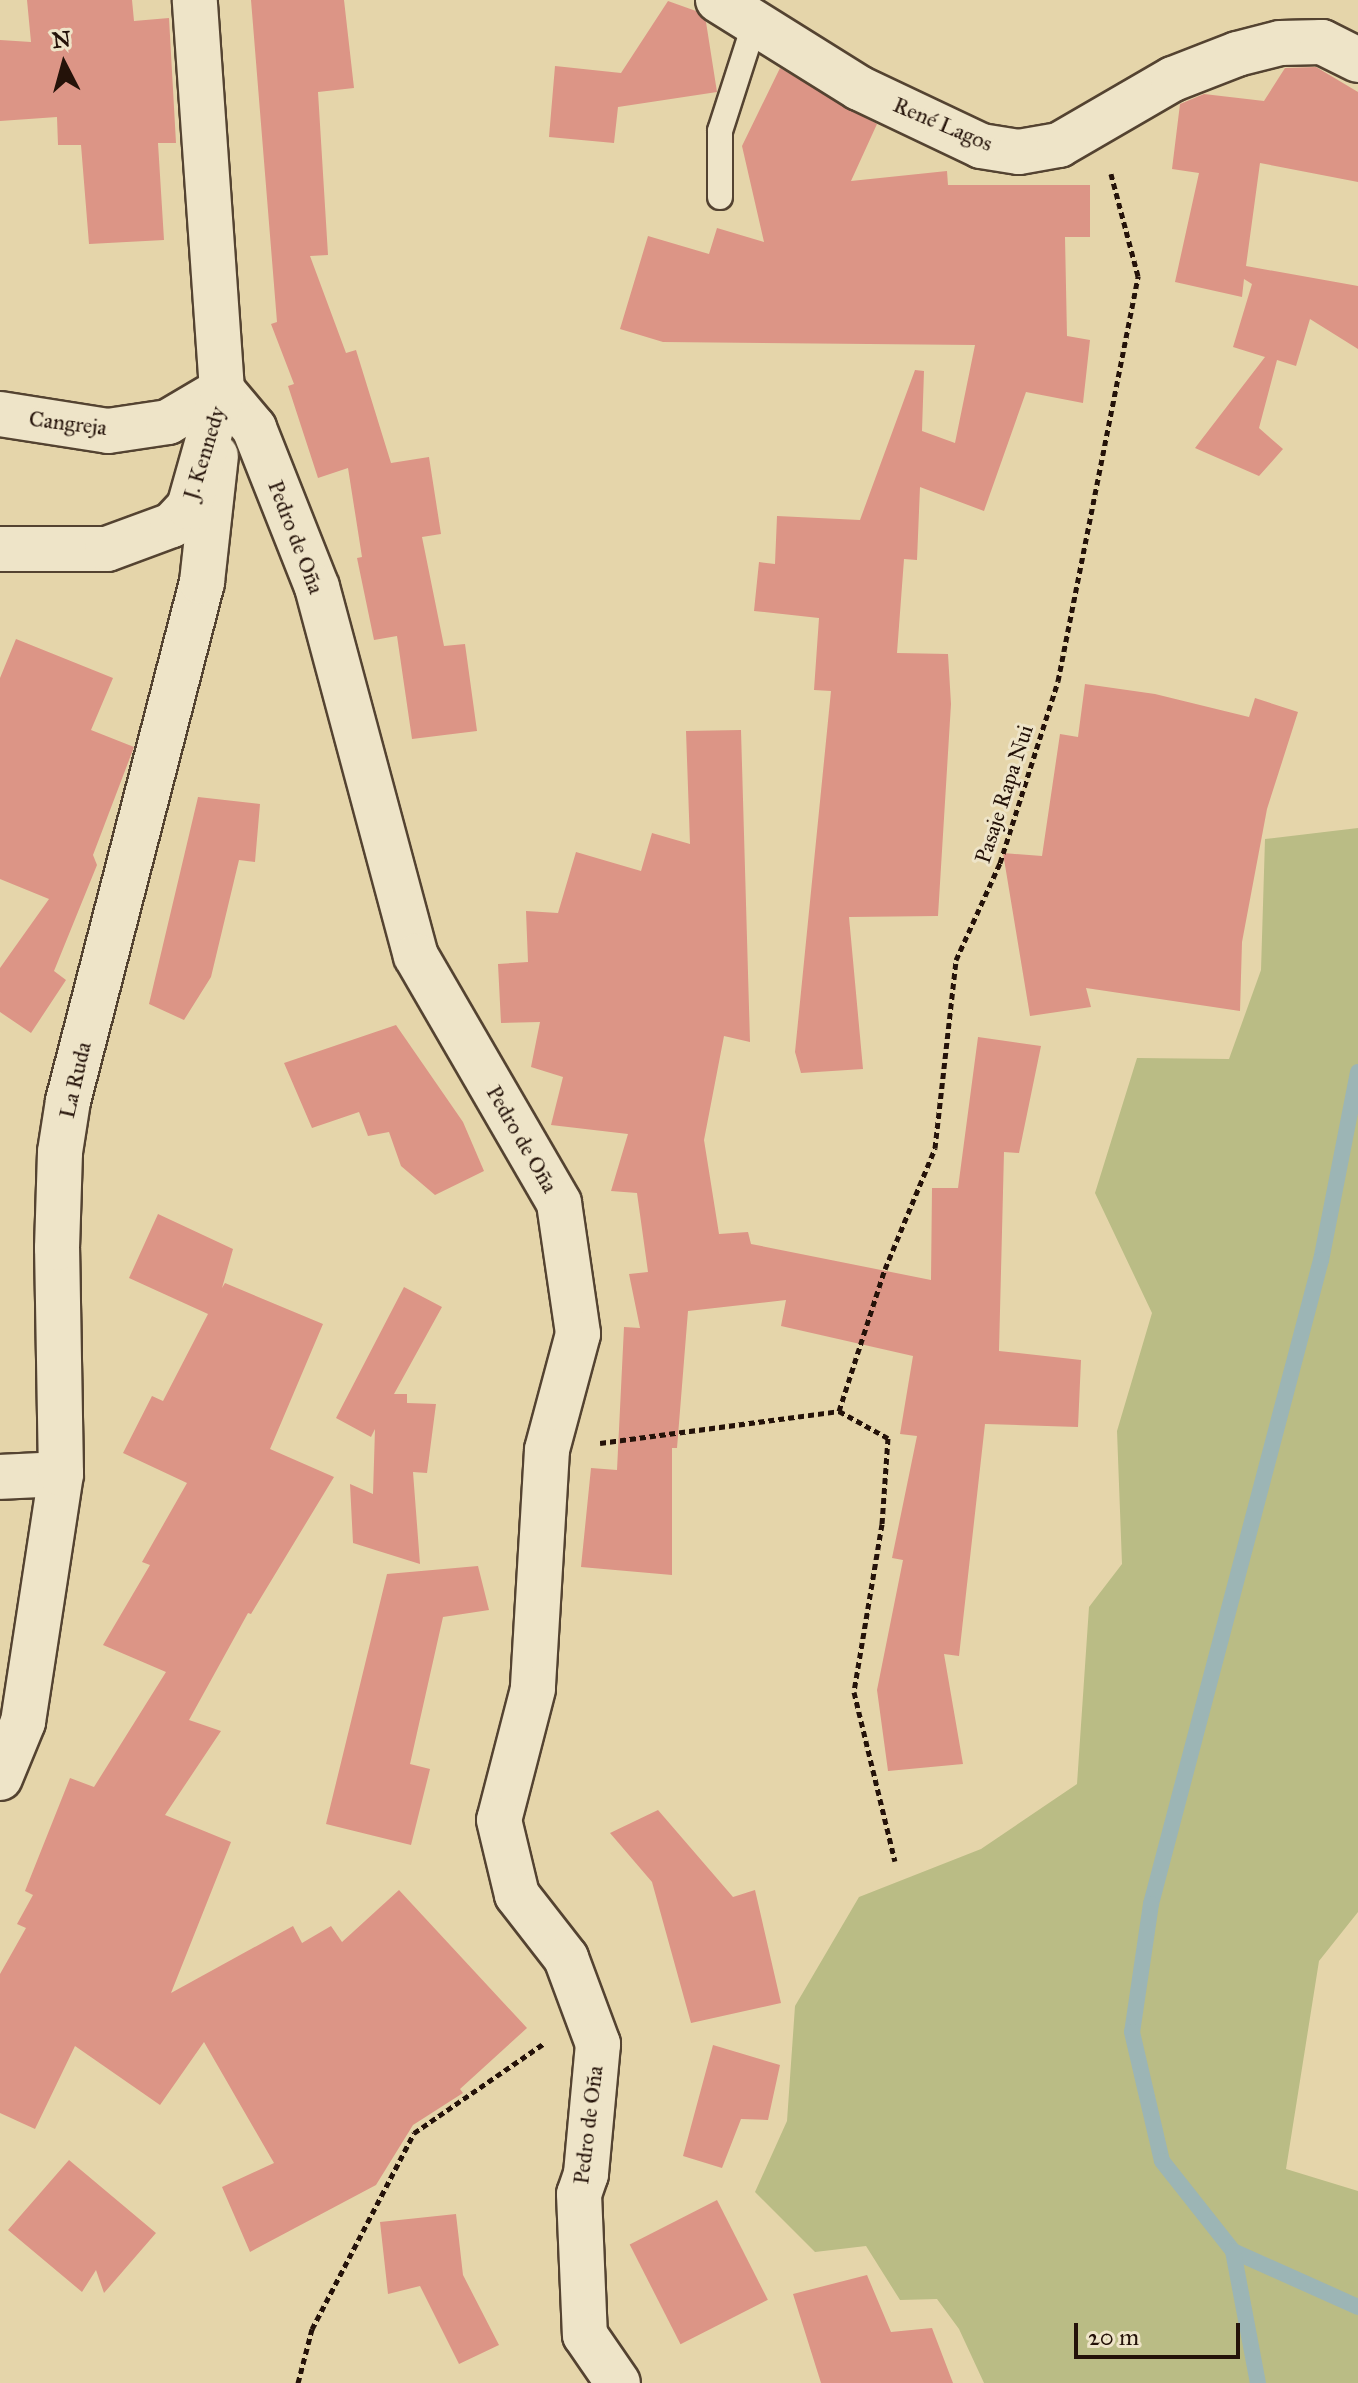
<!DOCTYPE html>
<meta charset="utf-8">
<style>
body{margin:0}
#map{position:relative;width:1358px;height:2383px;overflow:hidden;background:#e5d5aa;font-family:"IM FELL Great Primer",serif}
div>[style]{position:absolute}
.green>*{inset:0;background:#babc85}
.stream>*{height:16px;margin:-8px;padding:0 8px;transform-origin:8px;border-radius:8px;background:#9cb5b5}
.building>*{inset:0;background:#dc9586;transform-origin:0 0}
.path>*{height:5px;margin-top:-2.5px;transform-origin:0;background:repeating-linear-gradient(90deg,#241209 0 6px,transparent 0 10px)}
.roads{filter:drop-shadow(2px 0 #544331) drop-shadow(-2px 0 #544331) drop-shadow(0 2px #544331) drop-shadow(0 -2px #544331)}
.lane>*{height:24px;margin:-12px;padding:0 12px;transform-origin:12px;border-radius:12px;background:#eee4c8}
.street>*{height:44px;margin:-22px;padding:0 22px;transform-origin:22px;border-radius:22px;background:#eee4c8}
.secondary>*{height:44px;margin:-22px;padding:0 22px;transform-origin:22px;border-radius:22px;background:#eee4c8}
span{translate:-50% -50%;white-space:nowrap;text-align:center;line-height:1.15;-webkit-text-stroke:6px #eee4c8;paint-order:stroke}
.street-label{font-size:22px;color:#241209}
.north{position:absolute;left:24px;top:24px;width:80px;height:80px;-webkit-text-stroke:6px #eee4c8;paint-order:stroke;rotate:354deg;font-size:22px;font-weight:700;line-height:32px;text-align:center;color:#241209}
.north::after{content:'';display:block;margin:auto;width:28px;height:36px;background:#241209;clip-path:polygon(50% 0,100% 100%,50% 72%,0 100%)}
.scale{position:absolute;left:1074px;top:2323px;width:166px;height:36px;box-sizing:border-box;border:4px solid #241209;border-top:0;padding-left:10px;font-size:24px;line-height:28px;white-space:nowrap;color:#241209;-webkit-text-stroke:6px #eee4c8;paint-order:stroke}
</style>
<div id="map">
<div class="green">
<i style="clip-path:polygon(1358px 828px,1358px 1912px,1319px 1961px,1286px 2169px,1358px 2191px,1358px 2383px,984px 2383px,959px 2329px,937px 2299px,900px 2300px,866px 2246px,815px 2252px,755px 2192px,787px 2121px,795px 2006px,859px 1897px,981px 1849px,1077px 1784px,1089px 1607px,1122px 1564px,1117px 1431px,1152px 1313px,1095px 1193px,1137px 1058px,1229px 1059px,1261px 970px,1265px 839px)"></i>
</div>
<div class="stream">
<i style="left:1358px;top:1072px;width:192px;rotate:101.1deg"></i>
<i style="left:1321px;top:1260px;width:666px;rotate:104.79deg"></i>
<i style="left:1151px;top:1904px;width:129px;rotate:98.4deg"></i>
<i style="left:1132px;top:2032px;width:132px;rotate:76.9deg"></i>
<i style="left:1162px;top:2161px;width:115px;rotate:51.7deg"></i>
<i style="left:1233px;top:2251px;width:137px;rotate:24.1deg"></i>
<i style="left:1233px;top:2251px;width:134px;rotate:79.3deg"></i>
</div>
<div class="building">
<i style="clip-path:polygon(27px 0,132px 0,134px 21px,169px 18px,176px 143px,158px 143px,164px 240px,89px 244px,81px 145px,58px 145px,57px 117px,0 121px,0 40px,31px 42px)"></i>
<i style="clip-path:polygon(251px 0,344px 0,354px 88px,318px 92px,328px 255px,310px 256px,346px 353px,356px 350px,391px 463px,429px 457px,441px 534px,422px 537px,444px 646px,465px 644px,477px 731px,412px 739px,397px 636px,374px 640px,357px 558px,362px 557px,348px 468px,318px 478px,288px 386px,294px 384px,271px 324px,277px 322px)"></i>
<i style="clip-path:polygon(668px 1px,696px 11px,706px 22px,717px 92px,618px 107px,614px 143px,549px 137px,555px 66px,621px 73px)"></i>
<i style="clip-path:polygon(1316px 67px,1358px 92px,1358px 182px,1260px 163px,1246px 266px,1358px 286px,1358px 349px,1310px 319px,1296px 366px,1277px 360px,1259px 428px,1283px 449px,1259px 476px,1195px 448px,1265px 357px,1233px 347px,1252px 284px,1244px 279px,1242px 297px,1175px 282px,1199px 173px,1172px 169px,1180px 104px,1204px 94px,1264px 101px,1285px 68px)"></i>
<i style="clip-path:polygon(780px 68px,877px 124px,851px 181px,947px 171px,948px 185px,1090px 185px,1090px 237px,1065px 237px,1067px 336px,1090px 340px,1083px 403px,1026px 392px,984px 511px,920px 487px,917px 560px,904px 559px,897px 653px,948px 654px,951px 704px,938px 916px,849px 917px,863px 1069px,801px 1073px,795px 1052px,831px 691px,814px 690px,819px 618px,754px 611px,759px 562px,775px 564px,777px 516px,860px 520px,915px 370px,924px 371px,922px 431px,955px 443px,975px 345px,663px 342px,620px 329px,648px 236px,709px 254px,717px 228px,764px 242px,742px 146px)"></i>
<i style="clip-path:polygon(16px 639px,113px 678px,91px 730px,134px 747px,93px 855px,97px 865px,54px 971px,66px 980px,31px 1033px,0 1012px,0 968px,49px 899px,0 879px,0 678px)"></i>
<i style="clip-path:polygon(1085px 684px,1155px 694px,1249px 717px,1255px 698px,1298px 712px,1267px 809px,1242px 942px,1240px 1011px,1086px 988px,1091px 1007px,1030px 1016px,1003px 853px,1042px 856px,1060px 734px,1078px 737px)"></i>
<i style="clip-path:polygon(741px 730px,750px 1042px,724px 1036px,704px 1140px,719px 1234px,748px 1232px,751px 1244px,931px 1280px,932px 1188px,958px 1188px,978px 1037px,1041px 1046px,1019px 1153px,1004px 1152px,999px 1351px,1081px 1360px,1078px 1427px,985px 1424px,959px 1656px,944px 1654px,963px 1764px,888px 1771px,877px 1690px,903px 1560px,892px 1558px,917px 1436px,900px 1434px,913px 1356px,781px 1326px,786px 1300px,688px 1311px,677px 1448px,672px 1448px,672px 1575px,581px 1567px,591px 1468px,617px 1470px,624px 1327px,640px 1328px,629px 1274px,648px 1272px,637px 1193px,611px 1191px,628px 1134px,551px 1125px,563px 1077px,531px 1067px,540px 1022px,501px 1023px,498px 964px,528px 962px,526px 911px,558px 913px,576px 852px,641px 871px,652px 833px,690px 844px,686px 731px)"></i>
<i style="clip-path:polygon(198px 797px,260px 804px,255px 862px,239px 860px,211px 977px,184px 1020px,149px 1004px)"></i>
<i style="clip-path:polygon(396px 1025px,463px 1122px,484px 1171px,435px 1195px,401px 1166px,389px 1132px,368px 1136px,359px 1112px,312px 1128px,284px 1063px)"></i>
<i style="clip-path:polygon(158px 1214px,233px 1249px,222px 1288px,225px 1283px,323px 1324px,270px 1449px,334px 1477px,251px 1614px,248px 1613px,189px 1720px,221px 1731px,165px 1815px,231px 1842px,171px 1993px,293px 1926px,302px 1943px,331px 1926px,342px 1942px,399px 1890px,527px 2028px,460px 2089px,463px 2093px,413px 2125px,376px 2185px,250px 2252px,222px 2187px,274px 2163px,204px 2042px,160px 2105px,75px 2046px,35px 2129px,0 2113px,0 1974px,26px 1928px,17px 1924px,33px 1895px,25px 1891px,70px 1778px,94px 1787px,166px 1672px,103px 1645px,150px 1565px,142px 1562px,187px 1483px,123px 1453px,152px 1396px,163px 1401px,208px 1314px,129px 1278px)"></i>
<i style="clip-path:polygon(404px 1287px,442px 1307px,394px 1394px,407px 1394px,407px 1403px,436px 1404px,427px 1473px,413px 1472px,420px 1564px,353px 1543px,350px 1484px,373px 1494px,375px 1429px,371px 1437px,336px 1418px)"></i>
<i style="clip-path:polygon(478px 1566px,489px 1610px,443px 1617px,410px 1764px,430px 1769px,411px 1845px,326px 1824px,387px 1574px)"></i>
<i style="clip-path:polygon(658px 1810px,733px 1897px,755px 1890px,781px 2003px,691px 2023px,652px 1882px,610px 1833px)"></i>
<i style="clip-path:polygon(713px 2045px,780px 2065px,768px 2120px,741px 2119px,722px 2168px,683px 2156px)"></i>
<i style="clip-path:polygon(69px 2160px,156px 2233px,104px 2293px,96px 2270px,82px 2292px,8px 2230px)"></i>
<i style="left:717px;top:2200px;width:112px;height:98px;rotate:63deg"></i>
<i style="clip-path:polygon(456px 2214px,463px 2275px,499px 2345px,459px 2364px,420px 2286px,388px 2294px,380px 2222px)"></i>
<i style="clip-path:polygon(867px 2275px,891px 2332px,932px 2328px,953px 2383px,821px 2383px,793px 2294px)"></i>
</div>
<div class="path">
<i style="left:839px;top:1411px;width:149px;rotate:-72.1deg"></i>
<i style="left:885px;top:1269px;width:131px;rotate:-67.5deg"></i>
<i style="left:935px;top:1148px;width:189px;rotate:-83.6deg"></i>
<i style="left:956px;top:960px;width:107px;rotate:-65.6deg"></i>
<i style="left:1000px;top:863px;width:191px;rotate:-72.3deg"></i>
<i style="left:1058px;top:681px;width:413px;rotate:-78.8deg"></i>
<i style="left:1138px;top:276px;width:106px;rotate:-104.8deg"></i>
<i style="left:600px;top:1443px;width:241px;rotate:-7.6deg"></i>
<i style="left:839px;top:1411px;width:56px;rotate:28.9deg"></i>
<i style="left:888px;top:1438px;width:86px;rotate:94deg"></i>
<i style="left:882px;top:1524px;width:170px;rotate:99.5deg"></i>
<i style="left:854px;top:1692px;width:174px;rotate:76.4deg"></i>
<i style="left:298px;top:2383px;width:56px;rotate:-75.5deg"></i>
<i style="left:312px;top:2329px;width:221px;rotate:-62.5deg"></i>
<i style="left:414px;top:2133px;width:157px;rotate:-34.6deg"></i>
</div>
<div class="roads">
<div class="lane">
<i style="left:720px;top:197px;width:66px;rotate:-90deg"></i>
<i style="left:720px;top:131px;width:111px;rotate:-72.2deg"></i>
</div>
<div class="street">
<i style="left:718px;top:0;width:166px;rotate:32deg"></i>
<i style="left:859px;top:88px;width:135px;rotate:25.4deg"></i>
<i style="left:981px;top:146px;width:38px;rotate:9deg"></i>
<i style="left:1019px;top:152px;width:41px;rotate:-9.9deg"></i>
<i style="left:1059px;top:145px;width:132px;rotate:-30.1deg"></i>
<i style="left:1173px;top:79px;width:69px;rotate:-21.3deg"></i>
<i style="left:1237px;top:54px;width:44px;rotate:-14.3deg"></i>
<i style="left:1280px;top:43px;width:42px;rotate:-1.4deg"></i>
<i style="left:1322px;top:42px;width:40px;rotate:26.6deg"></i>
<i style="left:222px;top:390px;width:50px;rotate:49.9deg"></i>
<i style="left:254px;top:428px;width:171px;rotate:68.4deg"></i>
<i style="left:317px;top:587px;width:382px;rotate:75deg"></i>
<i style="left:416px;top:956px;width:285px;rotate:59.9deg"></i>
<i style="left:559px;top:1203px;width:132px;rotate:81.7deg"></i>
<i style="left:578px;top:1334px;width:120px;rotate:105deg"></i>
<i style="left:547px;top:1450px;width:239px;rotate:93.4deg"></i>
<i style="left:533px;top:1689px;width:135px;rotate:104.5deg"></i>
<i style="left:499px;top:1820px;width:77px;rotate:76.5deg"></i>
<i style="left:517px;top:1895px;width:80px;rotate:52.1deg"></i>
<i style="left:566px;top:1958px;width:92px;rotate:69.6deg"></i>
<i style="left:598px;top:2044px;width:131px;rotate:95.3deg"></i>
<i style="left:586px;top:2174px;width:21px;rotate:109deg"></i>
<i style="left:579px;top:2194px;width:141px;rotate:87.6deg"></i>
<i style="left:585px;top:2335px;width:58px;rotate:55.5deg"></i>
<i style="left:0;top:414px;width:109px;rotate:8.9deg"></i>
<i style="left:108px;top:431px;width:61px;rotate:-8.5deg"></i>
<i style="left:168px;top:422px;width:63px;rotate:-30.7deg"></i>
<i style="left:0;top:1477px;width:61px;rotate:-2.8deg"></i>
<i style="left:0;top:1778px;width:61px;rotate:-67.7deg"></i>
<i style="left:23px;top:1722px;width:251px;rotate:-81.3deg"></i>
<i style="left:61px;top:1474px;width:226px;rotate:-91deg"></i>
<i style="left:57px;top:1248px;width:96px;rotate:-88.2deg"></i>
<i style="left:60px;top:1152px;width:52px;rotate:-81.1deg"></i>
<i style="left:68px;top:1101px;width:536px;rotate:-75.52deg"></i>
<i style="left:202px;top:582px;width:127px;rotate:-83.7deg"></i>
</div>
<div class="secondary">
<i style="left:0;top:549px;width:107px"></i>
<i style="left:107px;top:549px;width:69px;rotate:-20.3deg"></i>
<i style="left:172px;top:525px;width:25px;rotate:-47deg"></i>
<i style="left:189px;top:507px;width:122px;rotate:-74.2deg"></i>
<i style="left:222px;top:390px;width:391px;rotate:-94deg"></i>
</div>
</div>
<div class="street-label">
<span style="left:943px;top:124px;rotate:23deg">René Lagos</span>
<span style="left:68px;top:423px;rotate:7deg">Cangreja</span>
<span style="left:204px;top:453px;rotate:-73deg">J. Kennedy</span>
<span style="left:296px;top:537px;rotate:69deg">Pedro de Oña</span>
<span style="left:1004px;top:794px;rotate:-72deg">Pasaje Rapa Nui</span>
<span style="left:75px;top:1080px;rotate:-77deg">La Ruda</span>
<span style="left:522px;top:1139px;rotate:60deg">Pedro de Oña</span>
<span style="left:588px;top:2125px;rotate:-83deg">Pedro de Oña</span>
</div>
<div class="north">N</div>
<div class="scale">20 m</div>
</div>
